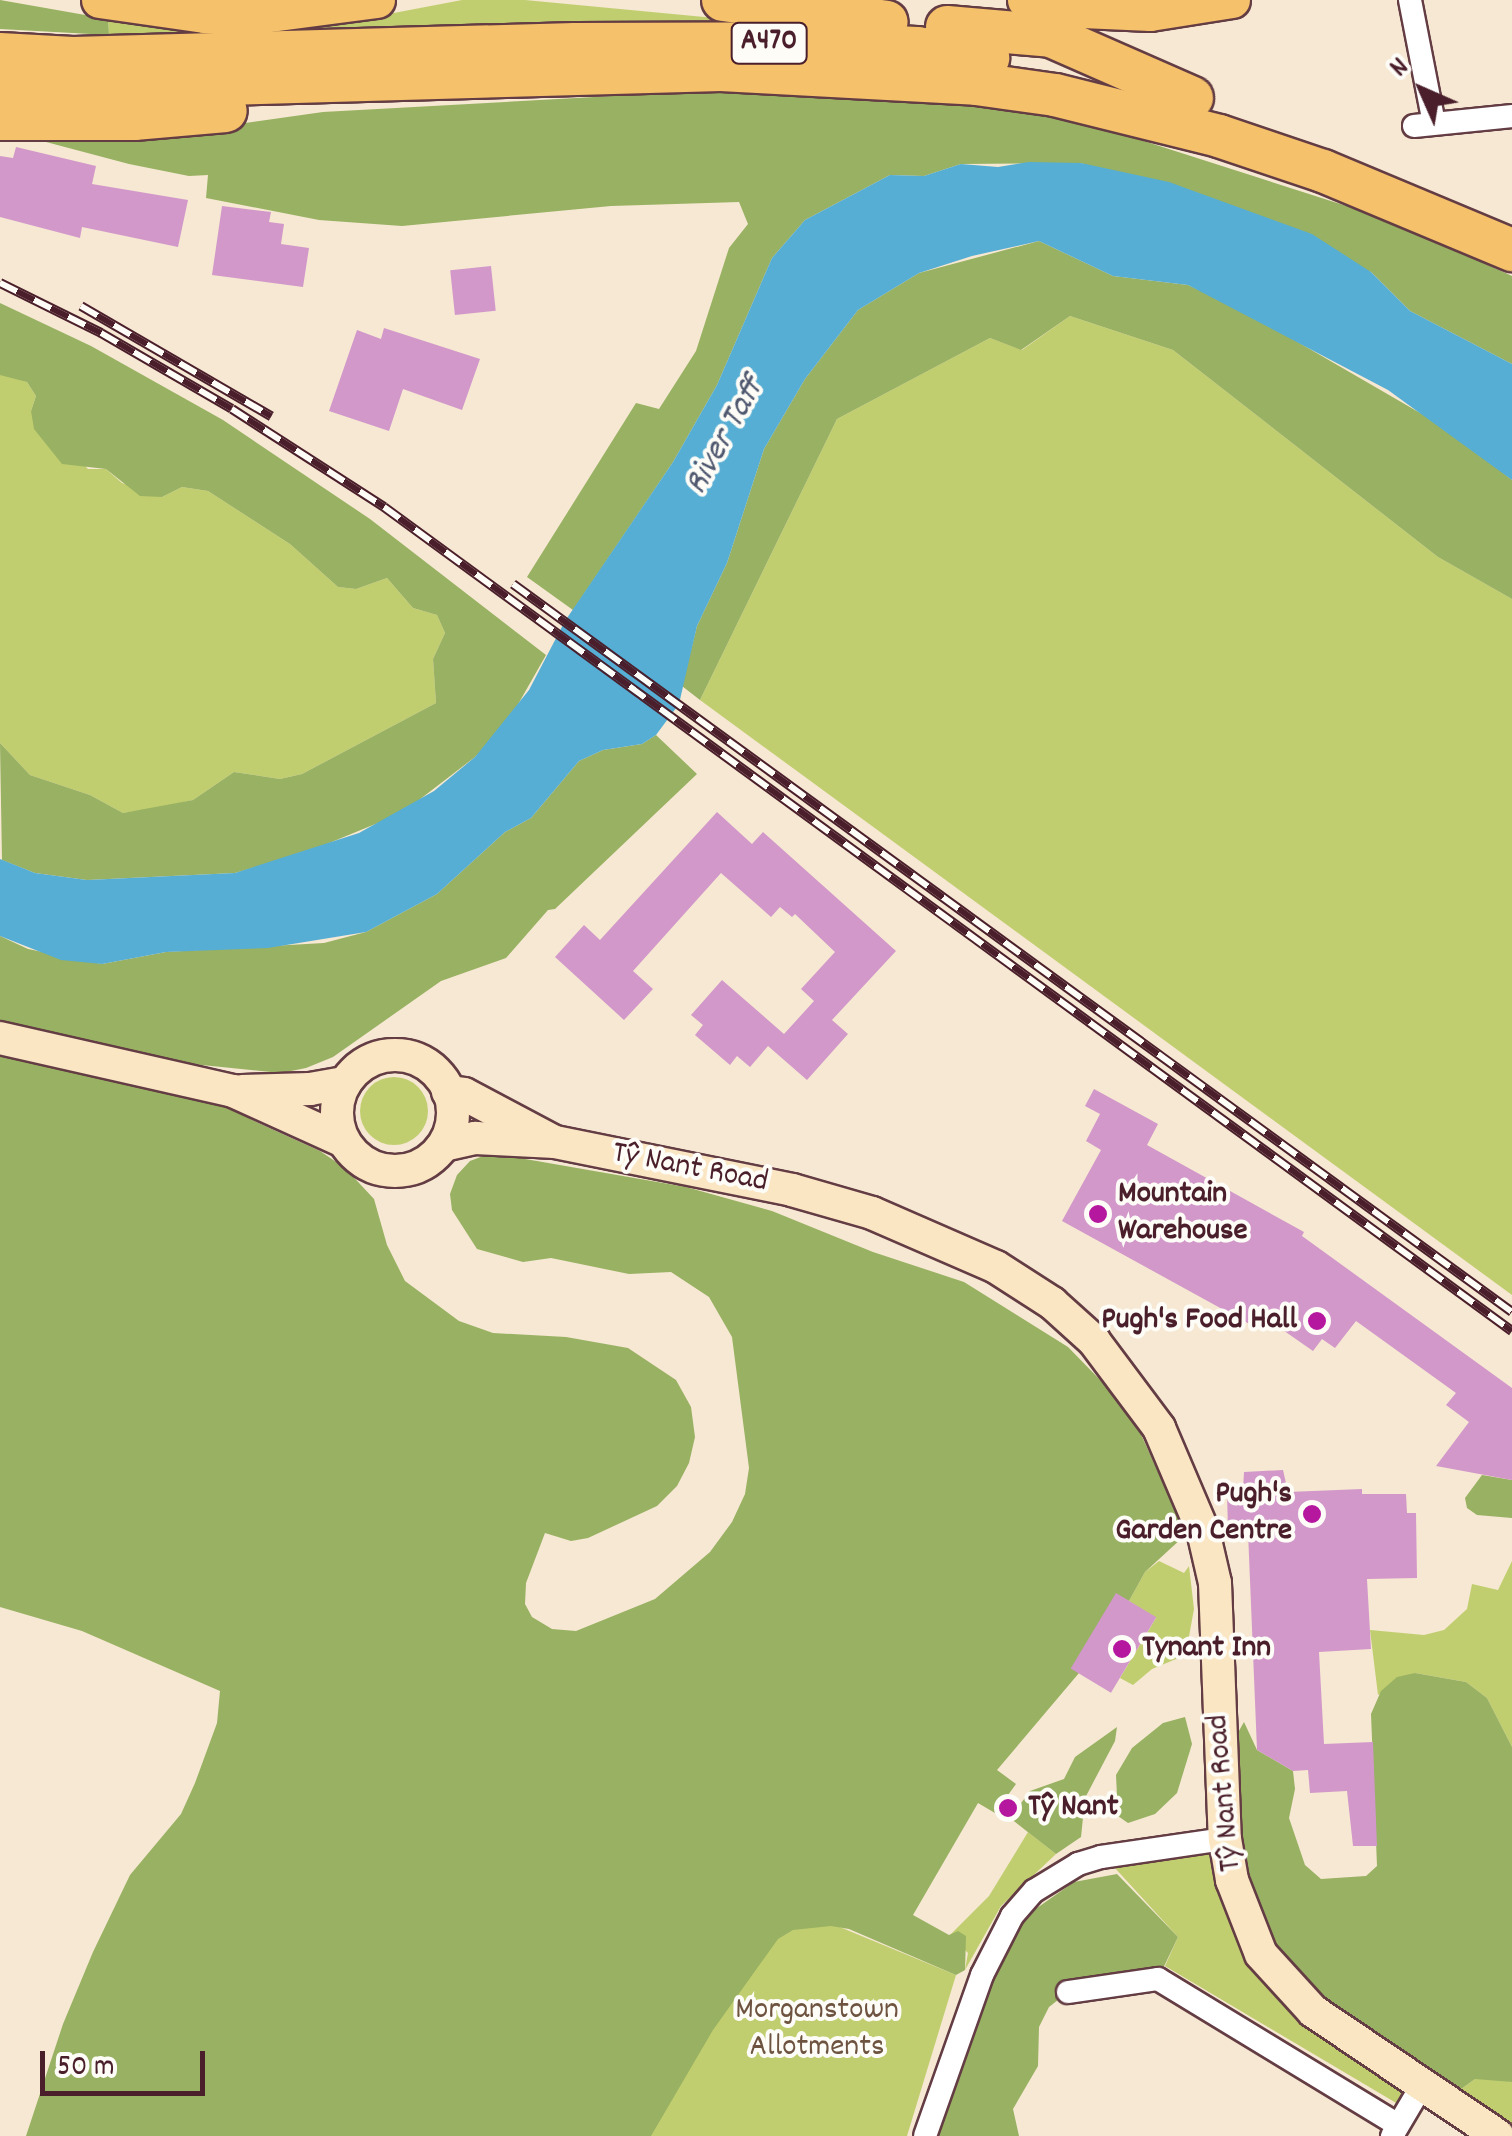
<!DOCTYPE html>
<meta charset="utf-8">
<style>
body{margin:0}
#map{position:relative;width:1512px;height:2136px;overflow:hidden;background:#f6e8d2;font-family:Dekko,sans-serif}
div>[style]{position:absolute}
.green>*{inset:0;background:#c1ce70}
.round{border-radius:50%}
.forest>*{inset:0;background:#98b162}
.water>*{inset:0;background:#57aed4}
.building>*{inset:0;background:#d298ca;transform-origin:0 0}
.roads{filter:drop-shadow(2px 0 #643d44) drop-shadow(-2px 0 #643d44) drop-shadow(0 2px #643d44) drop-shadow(0 -2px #643d44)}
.street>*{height:22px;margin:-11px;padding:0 11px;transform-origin:11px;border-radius:11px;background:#fff}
.secondary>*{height:32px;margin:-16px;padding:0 16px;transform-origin:16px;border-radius:16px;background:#fbe6c4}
.secondary>.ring{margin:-16px;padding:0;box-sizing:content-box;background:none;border:32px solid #fbe6c4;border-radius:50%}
.primary>*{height:35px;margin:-17.5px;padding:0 17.5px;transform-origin:17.5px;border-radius:17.5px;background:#f5c16b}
.highway>*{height:42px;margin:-21px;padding:0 21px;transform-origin:21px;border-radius:21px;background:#f5c16b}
.rail>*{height:10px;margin-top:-5px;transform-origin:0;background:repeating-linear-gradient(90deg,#fdfcf7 0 19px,#4a1f2b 0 38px);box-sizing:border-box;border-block:2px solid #4a1f2b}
.dots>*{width:28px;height:28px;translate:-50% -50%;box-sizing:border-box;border:5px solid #fdfcf7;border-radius:50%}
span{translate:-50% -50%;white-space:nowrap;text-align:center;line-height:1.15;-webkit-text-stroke:8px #fdfcf7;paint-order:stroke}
.shield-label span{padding:2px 8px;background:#fdfcf7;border:2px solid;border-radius:8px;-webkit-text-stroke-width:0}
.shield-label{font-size:30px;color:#4a1f2b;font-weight:700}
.street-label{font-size:32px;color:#4a1f2b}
.poi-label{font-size:32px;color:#4a1f2b;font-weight:700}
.left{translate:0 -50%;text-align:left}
.right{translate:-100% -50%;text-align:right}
.park-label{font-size:32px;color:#6e5440}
.water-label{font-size:35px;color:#4f586f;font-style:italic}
.north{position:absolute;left:1372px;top:40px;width:100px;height:100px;-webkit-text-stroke:8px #fdfcf7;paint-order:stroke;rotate:315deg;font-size:28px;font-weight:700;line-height:40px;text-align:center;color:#4a1f2b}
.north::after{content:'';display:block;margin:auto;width:35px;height:45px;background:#4a1f2b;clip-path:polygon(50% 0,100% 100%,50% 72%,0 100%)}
.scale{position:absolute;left:40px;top:2051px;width:165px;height:45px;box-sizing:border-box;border:5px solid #4a1f2b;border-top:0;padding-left:12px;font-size:30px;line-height:35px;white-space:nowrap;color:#4a1f2b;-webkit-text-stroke:8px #fdfcf7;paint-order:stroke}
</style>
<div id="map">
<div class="green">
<i style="clip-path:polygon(462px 0,525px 0,736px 20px,109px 35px,108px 19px,268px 30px,331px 25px)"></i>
<i style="clip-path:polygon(1070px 316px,1173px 350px,1438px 557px,1512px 599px,1512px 1295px,700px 700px,837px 419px,990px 338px,1022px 350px)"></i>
<i style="clip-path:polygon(6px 374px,27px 382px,36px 396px,31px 411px,88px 469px,106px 469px,122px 483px,162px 497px,182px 487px,208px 491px,290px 544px,338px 587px,356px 589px,387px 578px,413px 608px,437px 615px,445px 633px,433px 659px,436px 703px,302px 774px,280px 779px,234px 772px,193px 800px,157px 808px,123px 813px,90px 795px,30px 775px,0 743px,0 375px)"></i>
<i class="round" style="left:360px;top:1077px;width:68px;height:68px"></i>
<i style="clip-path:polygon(1159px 1561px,1184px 1573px,1189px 1566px,1194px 1609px,1188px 1642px,1181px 1657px,1152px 1669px,1133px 1685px,1120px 1678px,1156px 1618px,1129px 1601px,1145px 1572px)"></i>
<i style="clip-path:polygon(1512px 1561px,1512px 1747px,1487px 1698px,1466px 1682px,1415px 1673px,1378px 1695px,1370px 1630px,1424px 1635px,1444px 1630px,1467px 1609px,1472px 1584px,1498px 1590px)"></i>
<i style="clip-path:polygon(1028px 1832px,1056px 1854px,1001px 1906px,965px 1970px,968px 1953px,950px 1935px,989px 1896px)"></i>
<i style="clip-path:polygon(1225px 1839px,1245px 1922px,1421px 2087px,1408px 2110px,1165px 1966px,1178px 1937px,1104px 1856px)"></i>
<i style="clip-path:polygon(767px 1897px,956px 1975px,907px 2136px,649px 2136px)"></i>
<i style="clip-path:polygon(1491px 2078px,1512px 2082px,1512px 2126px,1457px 2092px,1475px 2079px)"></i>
</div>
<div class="forest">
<i style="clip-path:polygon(0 0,108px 19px,109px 35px,0 29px)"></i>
<i style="clip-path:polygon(758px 88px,882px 93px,1050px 111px,1384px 218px,1512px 276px,1512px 364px,1410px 311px,1371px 272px,1081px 163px,961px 164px,924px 176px,890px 175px,805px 220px,772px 258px,717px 385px,673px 462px,573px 610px,527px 577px,636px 403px,659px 409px,696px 351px,729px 248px,748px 224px,739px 202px,611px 206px,402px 226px,319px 220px,206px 198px,208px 175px,189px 176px,129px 164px,31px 138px,160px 135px,323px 112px)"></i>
<i style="clip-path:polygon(1039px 241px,1113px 276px,1188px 285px,1244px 311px,1446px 428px,1512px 480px,1512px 599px,1438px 557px,1173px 350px,1070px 316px,1021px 350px,990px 338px,837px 419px,700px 700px,682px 686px,697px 626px,727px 563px,764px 449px,805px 379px,858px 310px,919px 273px)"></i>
<i style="clip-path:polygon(0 303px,91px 346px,223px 420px,370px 519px,546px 655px,508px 722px,475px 757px,402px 813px,305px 853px,235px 873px,87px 880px,35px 873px,2px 860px,0 743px,30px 775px,90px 795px,123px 813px,193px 800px,234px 772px,280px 779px,302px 774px,436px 703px,433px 659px,445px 633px,437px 615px,413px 608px,387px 578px,356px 589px,338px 587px,290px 544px,208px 491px,182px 487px,162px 497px,140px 496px,106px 469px,62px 464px,34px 429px,31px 411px,36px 396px,27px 382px,0 375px)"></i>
<i style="clip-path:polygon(656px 735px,697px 774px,555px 909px,548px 910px,506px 958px,441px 981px,333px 1057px,306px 1068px,281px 1073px,192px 1064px,187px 1077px,252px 1120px,320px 1151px,345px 1168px,374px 1199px,387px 1245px,405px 1281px,459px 1321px,493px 1333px,566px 1337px,628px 1348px,676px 1380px,691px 1407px,695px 1437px,689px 1463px,677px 1486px,657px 1506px,588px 1538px,571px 1541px,545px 1533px,526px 1583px,525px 1604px,532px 1617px,552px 1629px,576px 1631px,655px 1599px,710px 1552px,732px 1522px,745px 1494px,749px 1468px,732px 1337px,709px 1297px,671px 1272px,629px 1274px,551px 1258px,523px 1262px,477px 1249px,452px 1210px,450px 1194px,457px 1175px,470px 1161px,491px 1153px,686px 1187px,772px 1211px,873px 1252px,964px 1282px,1068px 1347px,1105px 1385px,1139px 1430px,1178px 1516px,1182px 1538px,1145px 1572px,1129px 1601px,1116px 1594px,1079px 1673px,997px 1770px,1016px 1784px,995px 1813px,978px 1803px,913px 1915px,949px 1935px,958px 1931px,966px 1936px,965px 1970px,956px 1975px,849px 1929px,831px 1926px,793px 1930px,778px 1939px,713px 2030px,651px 2136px,26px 2136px,63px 2024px,93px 1952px,130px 1875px,181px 1814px,195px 1783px,217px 1723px,220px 1691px,82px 1631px,0 1607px,0 936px,28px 949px,102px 964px,166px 952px,324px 943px,366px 932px,437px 894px,505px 832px,531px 818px,579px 761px,603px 750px,642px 744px)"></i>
<i style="clip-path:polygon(1482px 1475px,1512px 1480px,1512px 1518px,1477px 1515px,1467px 1508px,1465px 1498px)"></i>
<i style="clip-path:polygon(1415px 1673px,1466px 1682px,1487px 1698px,1512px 1747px,1512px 2082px,1475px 2079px,1457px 2092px,1365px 2033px,1287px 1969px,1251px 1885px,1229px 1788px,1236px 1736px,1244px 1722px,1257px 1750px,1293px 1771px,1295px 1789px,1289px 1818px,1305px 1865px,1321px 1879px,1366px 1876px,1377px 1866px,1371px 1714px,1381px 1691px,1397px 1677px)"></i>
<i style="clip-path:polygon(1185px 1717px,1192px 1744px,1177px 1793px,1155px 1814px,1128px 1823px,1118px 1816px,1116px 1775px,1132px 1748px,1163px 1723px)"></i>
<i style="clip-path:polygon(1117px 1727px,1115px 1741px,1085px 1798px,1081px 1837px,1056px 1854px,1010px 1818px,1030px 1791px,1064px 1779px,1075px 1757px)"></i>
<i style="clip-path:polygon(1117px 1874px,1178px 1937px,1158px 1979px,1068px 1992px,1049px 2007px,1039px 2027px,1038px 2066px,1013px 2109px,1019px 2136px,925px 2136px,1012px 1916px,1037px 1908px,1074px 1882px)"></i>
</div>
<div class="water">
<i style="clip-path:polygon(1029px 162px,1081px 163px,1169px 182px,1312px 234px,1371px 272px,1410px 311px,1512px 364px,1512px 480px,1388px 390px,1188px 285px,1113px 276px,1039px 241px,972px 256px,919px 273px,858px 310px,805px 379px,764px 449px,727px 563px,697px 626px,679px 704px,656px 735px,642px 744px,603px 750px,579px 761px,531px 818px,505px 832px,437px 894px,366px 932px,268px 948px,166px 952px,102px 964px,61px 960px,0 936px,0 859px,35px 873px,87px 880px,235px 873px,359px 833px,434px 791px,475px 757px,529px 690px,565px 621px,673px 462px,717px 385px,772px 258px,805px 220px,890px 175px,924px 176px,961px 164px,998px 167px)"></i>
</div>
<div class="building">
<i style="clip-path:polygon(16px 147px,96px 166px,92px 184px,188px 200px,178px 247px,82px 227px,80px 238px,0 217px,0 156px,13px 158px)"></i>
<i style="clip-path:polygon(222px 206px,271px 212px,269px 222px,284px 224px,281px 244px,309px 248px,303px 287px,212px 275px)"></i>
<i style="left:491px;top:266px;width:45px;height:41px;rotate:84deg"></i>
<i style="clip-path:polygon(384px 328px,480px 359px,462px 410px,403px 389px,389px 431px,329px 411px,357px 330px,381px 339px)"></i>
<i style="clip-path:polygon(717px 812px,752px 844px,763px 832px,896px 951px,832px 1020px,848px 1034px,807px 1080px,768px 1046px,750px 1067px,737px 1056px,730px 1065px,695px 1035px,703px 1025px,691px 1015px,722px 980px,784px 1034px,814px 1001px,801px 989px,835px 952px,795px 914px,792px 917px,780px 907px,771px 917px,721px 873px,633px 971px,653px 989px,624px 1020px,555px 957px,584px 925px,600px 940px)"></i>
<i style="clip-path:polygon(1094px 1089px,1158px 1124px,1147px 1145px,1304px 1232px,1302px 1236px,1512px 1388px,1512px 1480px,1436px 1466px,1469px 1422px,1446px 1405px,1456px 1393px,1356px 1321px,1335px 1348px,1322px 1339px,1313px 1351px,1270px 1321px,1267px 1327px,1256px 1320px,1253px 1326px,1062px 1221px,1101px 1150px,1086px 1141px,1100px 1114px,1085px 1106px)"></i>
<i style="clip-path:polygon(1283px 1470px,1288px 1492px,1362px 1489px,1362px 1494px,1406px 1494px,1407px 1513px,1416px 1513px,1417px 1578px,1367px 1579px,1371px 1649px,1319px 1652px,1324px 1744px,1373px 1742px,1377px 1846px,1353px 1846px,1347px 1791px,1310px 1793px,1308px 1770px,1293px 1771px,1257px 1750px,1248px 1532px,1228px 1532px,1227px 1491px,1243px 1490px,1244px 1472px)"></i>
<i style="left:1116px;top:1593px;width:47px;height:88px;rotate:31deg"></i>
</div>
<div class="roads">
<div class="street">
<i style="left:1410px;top:0;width:125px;rotate:79deg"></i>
<i style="left:1414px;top:126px;width:99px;rotate:-5.8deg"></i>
<i style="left:1068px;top:1992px;width:91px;rotate:-8.2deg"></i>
<i style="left:1158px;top:1979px;width:281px;rotate:31.3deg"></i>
<i style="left:925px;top:2136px;width:171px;rotate:-70.5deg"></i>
<i style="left:982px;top:1975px;width:66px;rotate:-63deg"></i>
<i style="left:1012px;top:1916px;width:33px;rotate:-49deg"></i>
<i style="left:1034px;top:1891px;width:52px;rotate:-31.5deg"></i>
<i style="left:1078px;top:1864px;width:24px;rotate:-17deg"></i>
<i style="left:1101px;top:1857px;width:125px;rotate:-8.3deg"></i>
<i style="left:1392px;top:2136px;width:57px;rotate:-59.4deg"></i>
</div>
<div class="secondary">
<i style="left:0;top:1038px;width:239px;rotate:12.8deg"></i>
<i style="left:233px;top:1091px;width:121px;rotate:24.4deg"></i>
<i class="ring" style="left:337px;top:1055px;width:84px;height:84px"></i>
<i style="left:242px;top:1091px;width:68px;rotate:-1.7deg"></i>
<i style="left:310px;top:1089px;width:36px;rotate:-10deg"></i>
<i style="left:448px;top:1092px;width:16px;rotate:7deg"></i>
<i style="left:464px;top:1094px;width:98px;rotate:27.9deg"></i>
<i style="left:444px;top:1145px;width:32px;rotate:-13deg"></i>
<i style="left:475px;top:1138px;width:80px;rotate:2.9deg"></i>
<i style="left:555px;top:1142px;width:242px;rotate:11.4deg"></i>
<i style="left:792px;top:1190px;width:83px;rotate:16deg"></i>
<i style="left:872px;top:1213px;width:135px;rotate:23.5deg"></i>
<i style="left:996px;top:1267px;width:67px;rotate:32.7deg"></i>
<i style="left:1052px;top:1303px;width:57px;rotate:42.1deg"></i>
<i style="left:1094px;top:1341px;width:109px;rotate:53.2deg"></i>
<i style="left:1159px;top:1428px;width:112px;rotate:66.9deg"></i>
<i style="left:1203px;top:1531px;width:53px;rotate:77deg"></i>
<i style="left:1215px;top:1583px;width:256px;rotate:87.8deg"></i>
<i style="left:1225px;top:1839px;width:42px;rotate:80.3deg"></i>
<i style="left:1232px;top:1880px;width:79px;rotate:68.6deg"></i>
<i style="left:1261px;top:1954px;width:77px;rotate:47.6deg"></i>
<i style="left:1313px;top:2011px;width:223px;rotate:34deg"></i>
</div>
<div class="primary">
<i style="left:99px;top:0;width:106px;rotate:8.1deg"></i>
<i style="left:204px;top:15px;width:51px;rotate:1.1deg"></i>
<i style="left:255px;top:16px;width:123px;rotate:-7.5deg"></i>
<i style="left:1025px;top:0;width:58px;rotate:10deg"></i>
<i style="left:1082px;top:10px;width:68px;rotate:2.5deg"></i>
<i style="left:1150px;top:13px;width:83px;rotate:-9deg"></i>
</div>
<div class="highway">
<i style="left:723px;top:0;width:165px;rotate:7.6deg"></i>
<i style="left:947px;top:27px;width:104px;rotate:4.9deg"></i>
<i style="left:1051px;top:36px;width:154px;rotate:23.7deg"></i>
<i style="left:0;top:54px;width:73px;rotate:3.1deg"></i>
<i style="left:73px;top:58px;width:502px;rotate:-1.6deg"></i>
<i style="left:575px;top:44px;width:234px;rotate:-0.2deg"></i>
<i style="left:809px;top:43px;width:108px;rotate:2.7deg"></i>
<i style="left:917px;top:48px;width:72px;rotate:8deg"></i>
<i style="left:0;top:85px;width:84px;rotate:2deg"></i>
<i style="left:84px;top:88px;width:637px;rotate:-1.62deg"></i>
<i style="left:721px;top:70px;width:255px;rotate:3.1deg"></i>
<i style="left:976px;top:84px;width:80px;rotate:7.9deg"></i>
<i style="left:1055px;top:95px;width:169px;rotate:14deg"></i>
<i style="left:1219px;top:136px;width:110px;rotate:18.6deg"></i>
<i style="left:1323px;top:171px;width:205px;rotate:22.7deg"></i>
<i style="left:0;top:119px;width:134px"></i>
<i style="left:134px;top:119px;width:92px;rotate:-5deg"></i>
</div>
</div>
<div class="rail">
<i style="left:0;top:283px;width:113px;rotate:26.3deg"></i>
<i style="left:101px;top:333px;width:151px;rotate:30.1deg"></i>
<i style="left:232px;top:409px;width:181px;rotate:32.8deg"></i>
<i style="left:384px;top:507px;width:1397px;rotate:36.15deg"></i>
<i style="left:81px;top:306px;width:220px;rotate:30.1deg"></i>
<i style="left:513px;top:584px;width:1236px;rotate:36.08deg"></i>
</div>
<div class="dots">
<i style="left:1098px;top:1214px;background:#b5179e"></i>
<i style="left:1317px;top:1321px;background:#b5179e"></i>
<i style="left:1312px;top:1514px;background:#b5179e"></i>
<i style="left:1122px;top:1649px;background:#b5179e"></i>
<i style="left:1008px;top:1808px;background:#b5179e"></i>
</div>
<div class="shield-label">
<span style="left:769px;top:43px">A470</span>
</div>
<div class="street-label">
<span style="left:690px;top:1169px;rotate:11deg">Tŷ Nant Road</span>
<span style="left:1226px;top:1793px;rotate:-95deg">Tŷ Nant Road</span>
</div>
<div class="poi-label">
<span class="left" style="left:1118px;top:1214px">Mountain<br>Warehouse</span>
<span class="right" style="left:1297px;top:1321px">Pugh's Food Hall</span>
<span class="right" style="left:1292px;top:1514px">Pugh's<br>Garden Centre</span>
<span class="left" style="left:1142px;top:1649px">Tynant Inn</span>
<span class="left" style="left:1028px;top:1808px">Tŷ Nant</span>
</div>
<div class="park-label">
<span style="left:817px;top:2030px">Morganstown<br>Allotments</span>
</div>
<div class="water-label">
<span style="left:726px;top:436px;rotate:-61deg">River Taff</span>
</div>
<div class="north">N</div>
<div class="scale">50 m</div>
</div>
